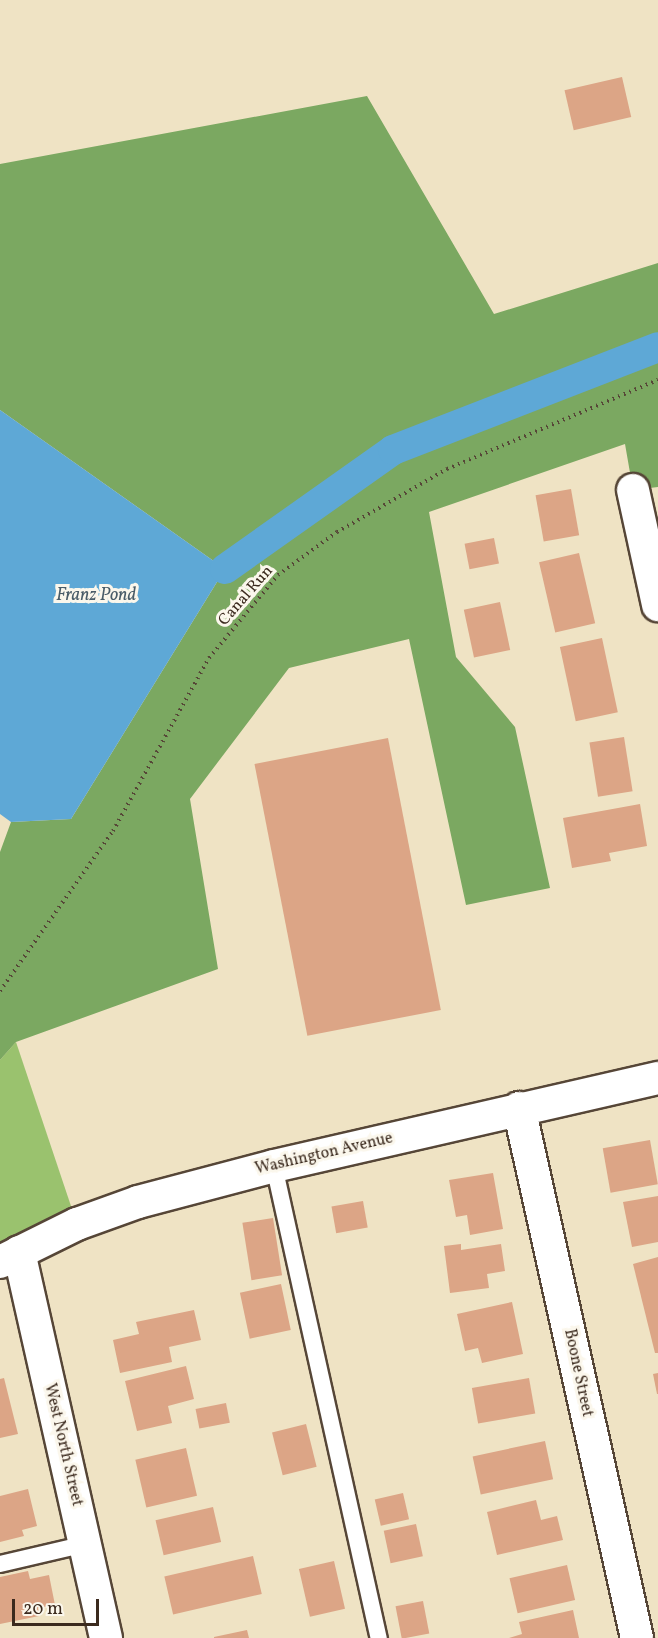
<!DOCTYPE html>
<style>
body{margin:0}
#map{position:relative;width:658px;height:1638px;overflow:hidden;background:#efe3c4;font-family:Vollkorn,serif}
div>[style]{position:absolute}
.green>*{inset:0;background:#9ac26e}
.forest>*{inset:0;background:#7ba861}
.water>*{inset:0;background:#5ea8d6}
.canal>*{height:30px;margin:-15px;padding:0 15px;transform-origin:15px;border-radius:15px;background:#5ea8d6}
.building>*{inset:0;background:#dca586;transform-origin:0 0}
.path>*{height:4px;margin-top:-2px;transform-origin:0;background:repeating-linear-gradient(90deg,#564637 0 1.5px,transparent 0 6px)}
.roads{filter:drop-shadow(2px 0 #564637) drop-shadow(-2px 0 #564637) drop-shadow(0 2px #564637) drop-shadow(0 -2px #564637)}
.lane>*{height:16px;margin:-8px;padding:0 8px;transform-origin:8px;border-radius:8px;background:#fff}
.street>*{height:32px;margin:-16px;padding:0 16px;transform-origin:16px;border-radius:16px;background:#fff}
span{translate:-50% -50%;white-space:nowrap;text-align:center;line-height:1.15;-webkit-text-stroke:6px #fbf7ec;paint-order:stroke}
.street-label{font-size:16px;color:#3b2a1e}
.water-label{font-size:18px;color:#495c68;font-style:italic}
.scale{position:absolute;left:12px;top:1599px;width:87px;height:27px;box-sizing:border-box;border:3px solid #3b2a1e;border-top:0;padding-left:8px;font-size:18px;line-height:21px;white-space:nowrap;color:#3b2a1e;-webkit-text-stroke:4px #fbf7ec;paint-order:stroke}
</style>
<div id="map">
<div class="green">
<i style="clip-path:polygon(16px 1042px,77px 1224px,0 1262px,0 1060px)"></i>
</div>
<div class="forest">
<i style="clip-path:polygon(367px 96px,494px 314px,658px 263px,658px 487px,633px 490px,625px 444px,429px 512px,456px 657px,515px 727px,550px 888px,466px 905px,409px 639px,289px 668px,190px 799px,218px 969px,16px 1042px,0 1060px,0 852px,11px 822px,71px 819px,225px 569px,0 410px,0 164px)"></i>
</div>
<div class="water">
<i style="clip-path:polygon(0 410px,225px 569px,71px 819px,11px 822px,0 814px)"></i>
</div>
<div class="canal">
<i style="left:225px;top:569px;width:206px;rotate:-35.3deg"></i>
<i style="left:393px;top:450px;width:284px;rotate:-21.2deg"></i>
</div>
<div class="building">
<i style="left:622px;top:77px;width:41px;height:59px;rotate:77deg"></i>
<i style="left:571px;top:489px;width:47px;height:36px;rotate:80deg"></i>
<i style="left:494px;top:538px;width:26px;height:30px;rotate:79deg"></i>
<i style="left:579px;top:553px;width:72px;height:41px;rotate:77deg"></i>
<i style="left:500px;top:602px;width:49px;height:37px;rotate:78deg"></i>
<i style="left:602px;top:638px;width:76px;height:43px;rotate:78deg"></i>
<i style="left:624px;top:737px;width:55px;height:35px;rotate:81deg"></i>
<i style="left:388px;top:738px;width:277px;height:136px;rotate:79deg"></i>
<i style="clip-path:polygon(640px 804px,647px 846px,609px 853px,611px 861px,572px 868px,563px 818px)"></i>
<i style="left:650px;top:1140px;width:45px;height:48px;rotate:80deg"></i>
<i style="clip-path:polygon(493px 1173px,503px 1229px,470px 1235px,467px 1215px,456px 1217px,449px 1180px)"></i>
<i style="clip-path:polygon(658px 1196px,658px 1242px,632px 1247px,623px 1202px)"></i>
<i style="left:363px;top:1201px;width:27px;height:32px;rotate:80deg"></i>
<i style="left:273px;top:1218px;width:58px;height:31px;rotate:81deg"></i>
<i style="clip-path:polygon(461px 1244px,461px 1250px,501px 1244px,505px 1271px,487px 1274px,489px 1288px,450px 1293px,444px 1246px)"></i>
<i style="clip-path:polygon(658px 1257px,658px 1353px,655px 1353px,633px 1264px)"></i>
<i style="left:281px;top:1284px;width:47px;height:42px;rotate:78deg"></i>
<i style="clip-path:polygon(512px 1302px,523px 1354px,482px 1363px,478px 1348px,465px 1351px,457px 1314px)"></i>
<i style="clip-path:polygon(194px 1310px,201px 1340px,169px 1347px,172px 1362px,120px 1373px,113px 1340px,139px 1334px,136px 1322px)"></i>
<i style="clip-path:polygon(186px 1366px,194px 1399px,168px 1406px,172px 1423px,137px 1431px,125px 1381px)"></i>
<i style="clip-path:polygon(658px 1373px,658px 1394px,657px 1394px,653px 1374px)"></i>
<i style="clip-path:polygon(4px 1378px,18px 1434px,0 1438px,0 1379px)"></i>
<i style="left:529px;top:1378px;width:36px;height:58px;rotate:80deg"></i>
<i style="left:226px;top:1403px;width:20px;height:31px;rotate:79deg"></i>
<i style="left:306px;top:1424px;width:44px;height:35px;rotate:76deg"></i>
<i style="left:545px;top:1441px;width:39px;height:74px;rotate:78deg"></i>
<i style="left:186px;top:1448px;width:49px;height:52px;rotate:77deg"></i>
<i style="clip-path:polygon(28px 1489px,37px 1526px,22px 1530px,24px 1536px,0 1542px,0 1496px)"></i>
<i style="left:403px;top:1493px;width:27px;height:29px;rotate:77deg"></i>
<i style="clip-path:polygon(536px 1500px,541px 1520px,557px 1516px,563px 1540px,497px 1555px,487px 1512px)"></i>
<i style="left:213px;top:1507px;width:36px;height:59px;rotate:77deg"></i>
<i style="left:416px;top:1524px;width:33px;height:33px;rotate:78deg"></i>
<i style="left:253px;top:1556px;width:39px;height:91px;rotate:77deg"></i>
<i style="left:334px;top:1561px;width:49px;height:36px;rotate:77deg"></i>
<i style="left:567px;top:1565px;width:36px;height:59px;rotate:77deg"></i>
<i style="clip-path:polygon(28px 1571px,30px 1579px,49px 1575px,55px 1605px,38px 1608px,39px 1616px,0 1624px,0 1577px)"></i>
<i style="left:423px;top:1601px;width:33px;height:28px;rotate:79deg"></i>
<i style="clip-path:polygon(573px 1610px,579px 1638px,509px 1638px,522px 1634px,519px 1622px)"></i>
<i style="clip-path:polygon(247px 1630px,249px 1638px,214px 1638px,214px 1637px)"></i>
</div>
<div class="path">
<i style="left:0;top:991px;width:196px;rotate:-54.8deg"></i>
<i style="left:113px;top:831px;width:198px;rotate:-61deg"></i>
<i style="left:209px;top:658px;width:108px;rotate:-50.3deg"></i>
<i style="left:278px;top:575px;width:73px;rotate:-36.1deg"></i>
<i style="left:337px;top:532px;width:127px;rotate:-29.8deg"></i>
<i style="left:447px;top:469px;width:229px;rotate:-22.9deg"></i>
</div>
<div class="roads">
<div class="lane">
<i style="left:274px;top:1166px;width:484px;rotate:77.5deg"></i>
<i style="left:0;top:1564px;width:88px;rotate:-13.1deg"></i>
</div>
<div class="street">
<i style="left:633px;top:490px;width:118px;rotate:77.7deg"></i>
<i style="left:519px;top:1108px;width:543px;rotate:77.45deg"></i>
<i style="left:19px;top:1252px;width:396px;rotate:77.3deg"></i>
<i style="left:0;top:1262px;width:86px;rotate:-26.3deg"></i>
<i style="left:77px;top:1224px;width:65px;rotate:-19.8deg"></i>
<i style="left:138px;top:1202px;width:141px;rotate:-14.8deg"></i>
<i style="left:274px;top:1166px;width:394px;rotate:-12.9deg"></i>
</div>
</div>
<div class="street-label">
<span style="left:246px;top:596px;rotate:-49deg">Canal Run</span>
<span style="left:324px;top:1154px;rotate:-13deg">Washington Avenue</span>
<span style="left:578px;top:1373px;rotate:78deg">Boone Street</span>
<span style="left:63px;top:1445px;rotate:77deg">West North Street</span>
</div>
<div class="water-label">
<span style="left:96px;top:596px">Franz Pond</span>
</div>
<div class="scale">20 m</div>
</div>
